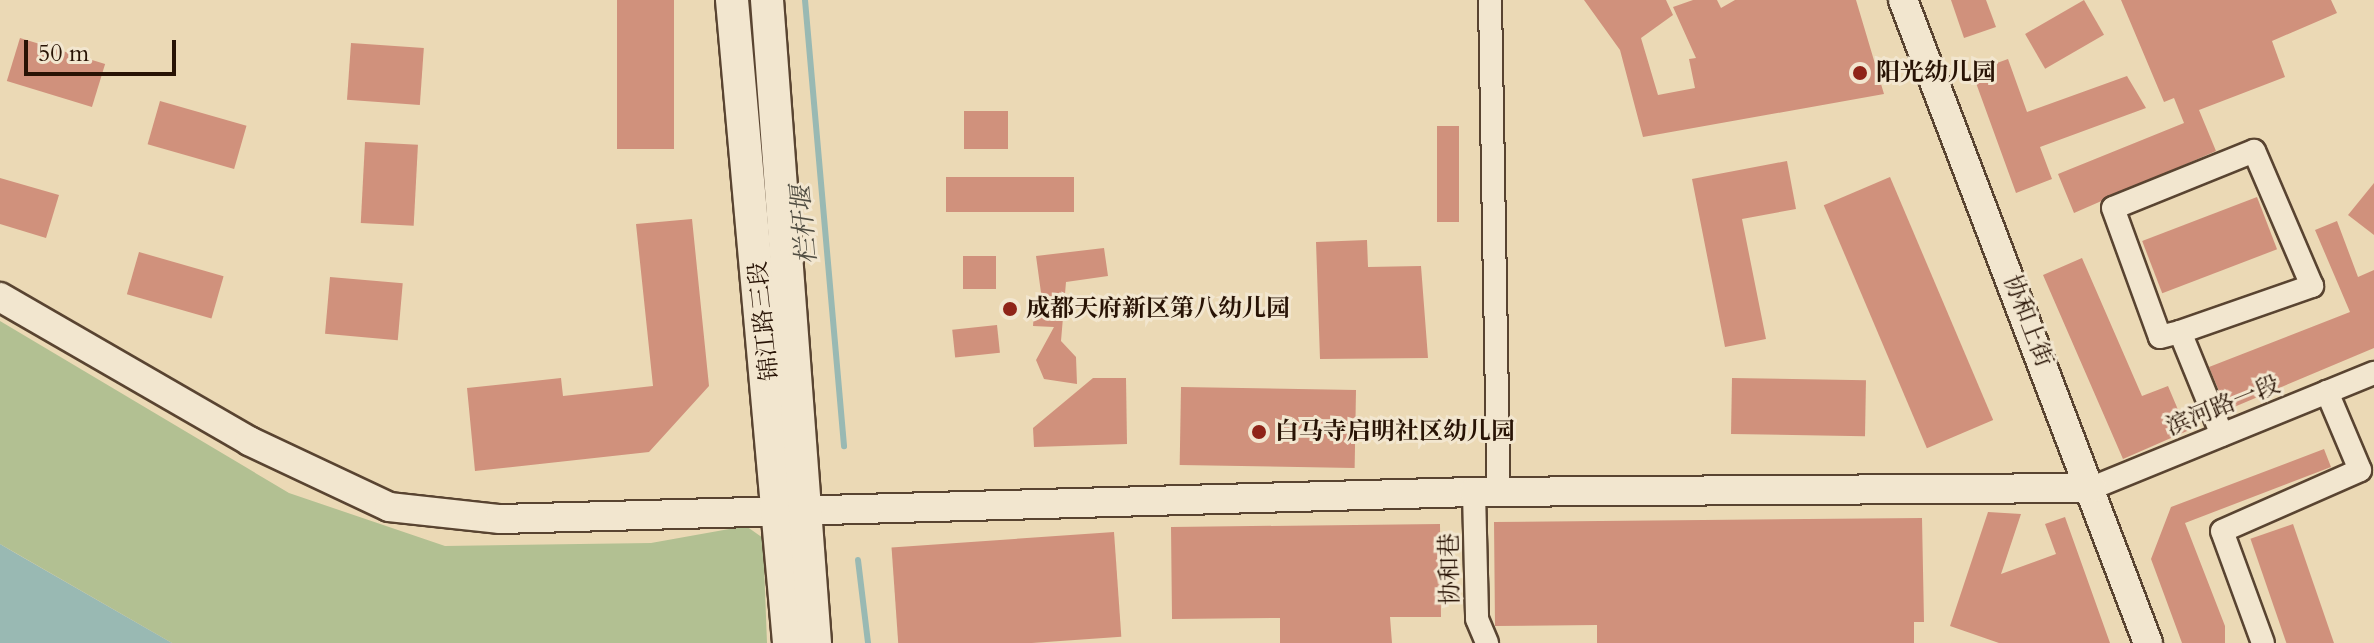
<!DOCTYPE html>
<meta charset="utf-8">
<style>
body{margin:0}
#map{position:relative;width:2374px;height:643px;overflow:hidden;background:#ebd9b5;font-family:Cardo,"Noto Serif SC",serif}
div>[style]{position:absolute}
.green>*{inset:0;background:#b2c092}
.water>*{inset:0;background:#99b9b3}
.stream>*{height:6px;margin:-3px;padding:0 3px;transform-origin:3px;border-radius:3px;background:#99b9b3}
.building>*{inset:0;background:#d0917c;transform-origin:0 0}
.roads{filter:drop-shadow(2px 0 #594431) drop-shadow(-2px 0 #594431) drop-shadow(0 2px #594431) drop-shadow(0 -2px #594431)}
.minor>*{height:22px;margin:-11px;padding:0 11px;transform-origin:11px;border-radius:11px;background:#f2e6cf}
.tertiary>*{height:28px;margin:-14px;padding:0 14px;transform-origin:14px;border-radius:14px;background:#f2e6cf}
.secondary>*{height:32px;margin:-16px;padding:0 16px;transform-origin:16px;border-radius:16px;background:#f2e6cf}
.dots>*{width:22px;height:22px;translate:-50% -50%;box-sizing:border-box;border:4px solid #f2e6cf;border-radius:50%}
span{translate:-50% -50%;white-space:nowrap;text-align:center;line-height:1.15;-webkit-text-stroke:6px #f2e6cf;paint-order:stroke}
.poi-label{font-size:24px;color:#281305;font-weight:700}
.left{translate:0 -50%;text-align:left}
.street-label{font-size:24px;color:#281305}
.water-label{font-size:26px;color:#504d42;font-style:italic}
.scale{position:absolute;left:24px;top:40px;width:152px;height:36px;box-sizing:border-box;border:4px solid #281305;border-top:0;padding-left:10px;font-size:24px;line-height:28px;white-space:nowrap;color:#281305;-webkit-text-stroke:6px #f2e6cf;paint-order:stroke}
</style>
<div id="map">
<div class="green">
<i style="clip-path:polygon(0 321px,289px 493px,445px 546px,651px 543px,746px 526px,763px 538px,767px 643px,172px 643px,0 544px)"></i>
</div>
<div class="water">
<i style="clip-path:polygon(0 544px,17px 554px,172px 643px,0 643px)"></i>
</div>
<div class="stream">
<i style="left:805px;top:0;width:448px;rotate:85deg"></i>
<i style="left:858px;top:560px;width:84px;rotate:83.1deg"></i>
</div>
<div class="building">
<i style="left:617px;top:0;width:57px;height:149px"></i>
<i style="clip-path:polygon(1584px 0,1666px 0,1673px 15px,1641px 38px,1658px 95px,1695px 88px,1689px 59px,1696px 58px,1673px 7px,1693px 0,1717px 0,1721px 8px,1735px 0,1856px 0,1884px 94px,1643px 137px,1620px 50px)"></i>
<i style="clip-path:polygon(1951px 0,1986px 0,1996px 27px,1964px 38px)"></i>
<i style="left:2084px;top:0;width:40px;height:68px;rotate:60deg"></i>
<i style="clip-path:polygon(2121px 0,2331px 0,2337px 13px,2272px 41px,2285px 77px,2199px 110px,2216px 151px,2074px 213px,2058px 174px,2184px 123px,2174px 98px,2164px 102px)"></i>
<i style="left:20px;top:38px;width:89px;height:45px;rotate:17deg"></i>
<i style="left:351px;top:43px;width:73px;height:57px;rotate:4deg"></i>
<i style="clip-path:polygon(2008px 59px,2027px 112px,2127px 76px,2146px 108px,2040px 147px,2052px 179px,2016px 193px,1972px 72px)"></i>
<i style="left:160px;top:101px;width:90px;height:45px;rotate:16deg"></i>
<i style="left:964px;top:111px;width:44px;height:38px"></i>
<i style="left:1437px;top:126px;width:22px;height:96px"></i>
<i style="left:365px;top:142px;width:53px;height:81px;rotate:3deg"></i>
<i style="clip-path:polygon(1787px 161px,1796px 209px,1742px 219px,1766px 339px,1725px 347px,1692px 179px)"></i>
<i style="left:1074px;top:177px;width:35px;height:128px;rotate:90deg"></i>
<i style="left:1890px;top:177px;width:264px;height:72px;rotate:67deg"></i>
<i style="clip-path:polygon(0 178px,59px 195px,46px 238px,0 224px)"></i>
<i style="clip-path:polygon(2374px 183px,2374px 235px,2348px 215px)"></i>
<i style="left:2257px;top:197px;width:56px;height:123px;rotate:69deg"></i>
<i style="clip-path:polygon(692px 219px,709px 386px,649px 452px,475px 471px,467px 388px,561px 378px,563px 396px,653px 386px,636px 224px)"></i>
<i style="clip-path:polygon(2337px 221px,2358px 277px,2374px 270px,2374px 348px,2227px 410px,2209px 367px,2350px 312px,2315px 230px)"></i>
<i style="clip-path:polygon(1367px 240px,1368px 267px,1421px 266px,1428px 358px,1320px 359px,1316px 242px)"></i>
<i style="clip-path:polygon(1104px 248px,1108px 276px,1066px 282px,1061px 341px,1076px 357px,1077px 384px,1044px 379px,1036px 360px,1054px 327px,1033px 326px,1035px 299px,1042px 300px,1036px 256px)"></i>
<i style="left:139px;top:252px;width:88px;height:44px;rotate:16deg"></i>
<i style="left:963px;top:256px;width:33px;height:33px"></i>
<i style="clip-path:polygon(2082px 258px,2142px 396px,2168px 386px,2187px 431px,2123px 459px,2043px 275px)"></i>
<i style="left:330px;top:277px;width:73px;height:57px;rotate:5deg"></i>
<i style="left:997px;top:325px;width:28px;height:45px;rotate:84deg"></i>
<i style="clip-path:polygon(1093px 378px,1126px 378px,1127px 444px,1034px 447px,1033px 428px)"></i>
<i style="left:1732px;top:378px;width:134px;height:56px;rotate:1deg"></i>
<i style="left:1356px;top:390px;width:78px;height:175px;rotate:91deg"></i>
<i style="clip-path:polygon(2324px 449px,2331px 467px,2185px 523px,2225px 626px,2225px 643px,2182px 643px,2151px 559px,2171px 507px)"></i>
<i style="clip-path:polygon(1988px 512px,2021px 514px,2001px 574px,2056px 554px,2045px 524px,2065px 517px,2110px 643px,1999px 643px,1950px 626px)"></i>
<i style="clip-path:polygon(1922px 518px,1924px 622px,1914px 622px,1914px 643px,1597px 643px,1597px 625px,1495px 626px,1494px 522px)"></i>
<i style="clip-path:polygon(1440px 524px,1441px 617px,1390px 617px,1392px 643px,1280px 643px,1280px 618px,1172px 619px,1171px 527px)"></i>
<i style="left:2293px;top:524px;width:126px;height:45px;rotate:71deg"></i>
<i style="left:1114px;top:532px;width:105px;height:223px;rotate:86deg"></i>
</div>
<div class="roads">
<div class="minor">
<i style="left:1490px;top:0;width:492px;rotate:89deg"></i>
<i style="left:2180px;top:332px;width:140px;rotate:-19.2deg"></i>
<i style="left:2312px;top:286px;width:147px;rotate:-113.2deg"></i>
<i style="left:2254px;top:151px;width:152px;rotate:158deg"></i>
<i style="left:2113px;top:208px;width:137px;rotate:70deg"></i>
<i style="left:2160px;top:337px;width:21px;rotate:-14deg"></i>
<i style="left:2180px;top:332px;width:111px;rotate:67.8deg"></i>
<i style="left:2092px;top:488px;width:305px;rotate:-22.2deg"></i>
<i style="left:1474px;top:492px;width:127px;rotate:88.6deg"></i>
<i style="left:1477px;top:619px;width:26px;rotate:67deg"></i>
<i style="left:2263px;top:643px;width:119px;rotate:-110.1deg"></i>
<i style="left:2222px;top:531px;width:151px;rotate:-23.8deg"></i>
<i style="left:2360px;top:470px;width:85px;rotate:-112.9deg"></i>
</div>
<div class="tertiary">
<i style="left:1903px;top:0;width:688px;rotate:69.14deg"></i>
<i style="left:0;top:297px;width:288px;rotate:30deg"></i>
<i style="left:249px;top:441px;width:155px;rotate:25.2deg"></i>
<i style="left:389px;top:507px;width:112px;rotate:6.2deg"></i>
<i style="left:500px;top:519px;width:974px;rotate:-1.59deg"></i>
<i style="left:1474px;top:492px;width:618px;rotate:-0.37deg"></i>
</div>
<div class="secondary">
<i style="left:732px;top:0;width:646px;rotate:84.93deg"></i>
<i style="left:767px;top:0;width:645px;rotate:85.73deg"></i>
</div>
</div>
<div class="dots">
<i style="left:1860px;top:73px;background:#8f2418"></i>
<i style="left:1010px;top:309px;background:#8f2418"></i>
<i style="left:1259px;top:432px;background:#8f2418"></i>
</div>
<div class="poi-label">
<span class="left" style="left:1876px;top:73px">阳光幼儿园</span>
<span class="left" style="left:1026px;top:309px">成都天府新区第八幼儿园</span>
<span class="left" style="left:1275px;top:432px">白马寺启明社区幼儿园</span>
</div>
<div class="street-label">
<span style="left:764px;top:321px;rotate:-96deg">锦江路三段</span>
<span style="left:2028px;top:321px;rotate:69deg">协和上街</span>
<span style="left:2223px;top:406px;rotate:-22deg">滨河路一段</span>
<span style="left:1450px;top:569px;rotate:-91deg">协和巷</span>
</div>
<div class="water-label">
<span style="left:804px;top:225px;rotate:-95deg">栏杆堰</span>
</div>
<div class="scale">50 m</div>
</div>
